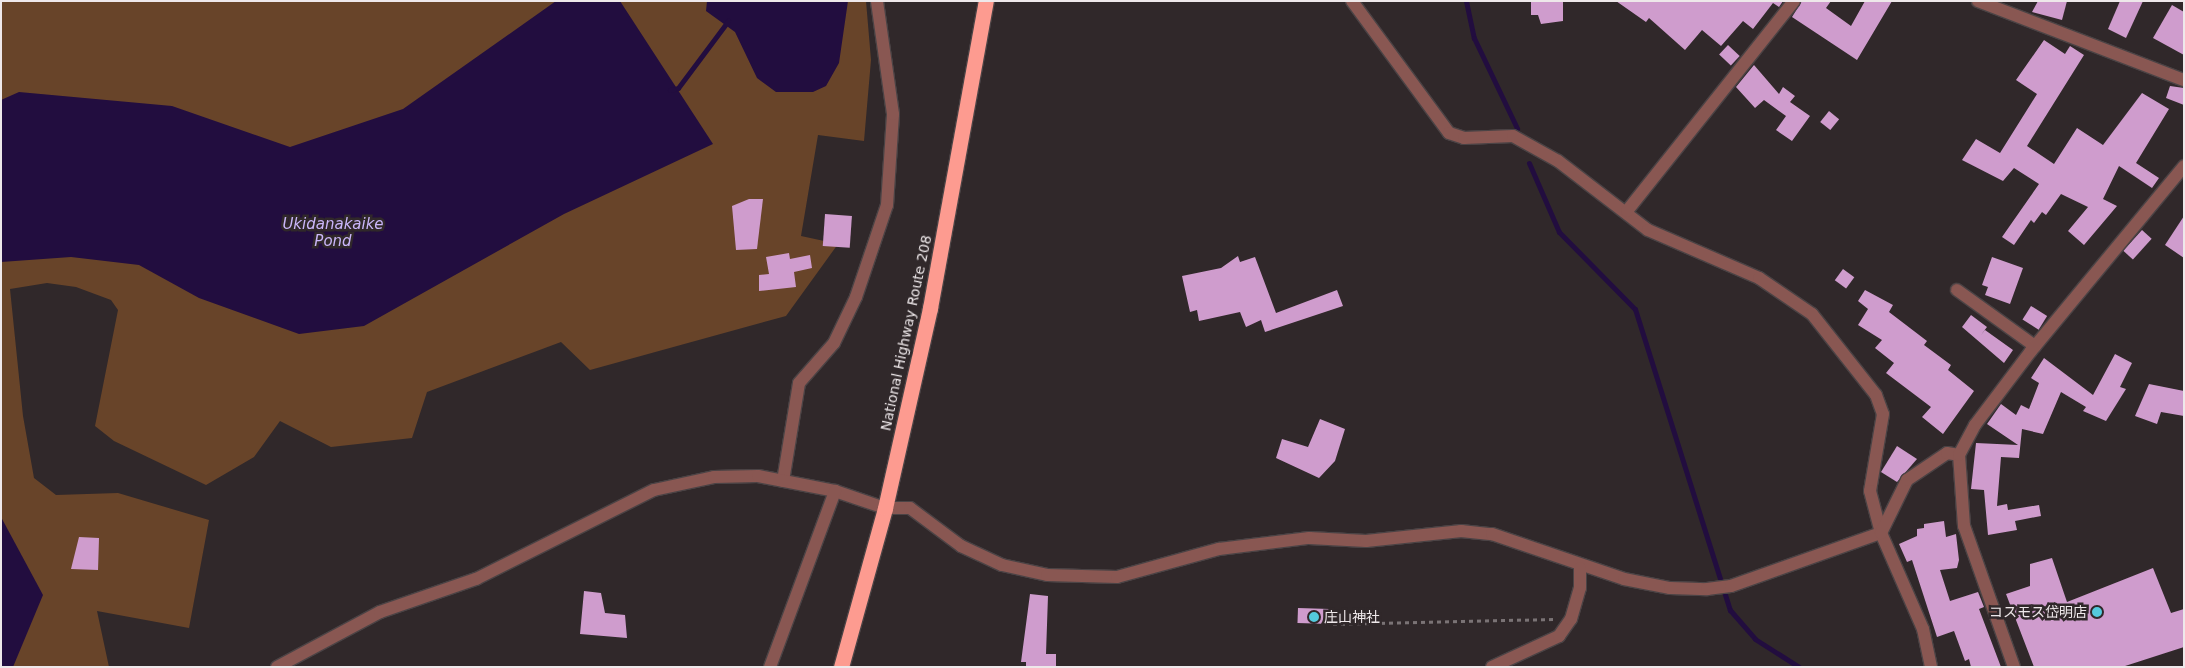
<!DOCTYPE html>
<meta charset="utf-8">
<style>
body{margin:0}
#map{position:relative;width:2185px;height:668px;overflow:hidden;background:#30282a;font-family:"DejaVu Sans","Noto Sans JP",sans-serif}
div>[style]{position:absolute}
.green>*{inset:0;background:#684429}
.water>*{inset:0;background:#220d3f}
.stream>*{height:5px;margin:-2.5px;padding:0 2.5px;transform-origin:2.5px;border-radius:2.5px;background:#220d3f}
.building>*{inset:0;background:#cf9ccd;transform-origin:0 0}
.path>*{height:3px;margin-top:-1.5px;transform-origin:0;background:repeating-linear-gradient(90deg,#7a7375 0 4px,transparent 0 8px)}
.roads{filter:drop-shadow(1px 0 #4b4345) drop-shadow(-1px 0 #4b4345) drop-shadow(0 1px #4b4345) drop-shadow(0 -1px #4b4345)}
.street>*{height:12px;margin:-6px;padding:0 6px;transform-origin:6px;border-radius:6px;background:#895752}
.highway>*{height:15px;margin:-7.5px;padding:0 7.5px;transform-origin:7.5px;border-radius:7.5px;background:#fd9b90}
.dots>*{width:14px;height:14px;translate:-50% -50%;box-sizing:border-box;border:2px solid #30282a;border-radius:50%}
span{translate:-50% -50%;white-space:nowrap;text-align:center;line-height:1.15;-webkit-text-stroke:5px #30282a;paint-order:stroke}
.street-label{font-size:14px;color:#eee8ea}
.poi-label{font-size:14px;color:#eee8ea}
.right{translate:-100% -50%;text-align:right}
.left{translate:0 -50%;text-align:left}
.water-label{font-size:15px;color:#cab6f9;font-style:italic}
.frame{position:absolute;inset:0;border:2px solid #eee8ea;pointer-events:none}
</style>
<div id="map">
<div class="green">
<i style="clip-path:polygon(1px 1px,866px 1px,871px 60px,864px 141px,818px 135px,801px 236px,838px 244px,786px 316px,590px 370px,561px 342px,427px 392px,412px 438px,331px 447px,280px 421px,254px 457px,206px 485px,114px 441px,95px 426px,118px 310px,111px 300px,76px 287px,47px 283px,10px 289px,23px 416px,34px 478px,56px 495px,118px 493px,209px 520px,189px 628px,97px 611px,109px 667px,1px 667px)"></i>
</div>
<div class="water">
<i style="clip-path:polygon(556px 1px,620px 1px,713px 144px,564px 214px,364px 326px,299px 334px,199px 298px,139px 265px,71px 257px,1px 262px,1px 100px,19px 92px,172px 106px,290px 147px,403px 109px)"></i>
<i style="clip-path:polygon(707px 1px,848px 1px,839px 63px,826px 86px,813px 92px,776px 92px,757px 78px,735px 32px,706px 11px)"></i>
<i style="clip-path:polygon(1px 517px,43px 595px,13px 667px,1px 667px)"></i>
</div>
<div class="stream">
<i style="left:1466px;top:1px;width:38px;rotate:78deg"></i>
<i style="left:1474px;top:38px;width:100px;rotate:64.5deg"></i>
<i style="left:670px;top:90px;width:8px;rotate:-14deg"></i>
<i style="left:678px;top:88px;width:84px;rotate:-53.3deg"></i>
<i style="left:1529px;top:163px;width:75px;rotate:66.5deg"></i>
<i style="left:1559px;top:232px;width:108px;rotate:45.4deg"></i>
<i style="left:1635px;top:309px;width:316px;rotate:72.5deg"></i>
<i style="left:1730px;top:610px;width:38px;rotate:49deg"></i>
<i style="left:1755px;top:639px;width:52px;rotate:32.5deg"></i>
</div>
<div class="building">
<i style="clip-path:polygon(1531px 1px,1563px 1px,1563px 21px,1541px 24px,1538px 15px,1531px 15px)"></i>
<i style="clip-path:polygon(1616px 1px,1783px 1px,1779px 7px,1773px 3px,1753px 29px,1743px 21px,1721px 46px,1702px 30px,1685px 50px,1649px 18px,1646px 22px)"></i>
<i style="clip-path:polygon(1802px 1px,1831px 1px,1826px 8px,1851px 26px,1865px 1px,1892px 1px,1857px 60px,1792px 17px)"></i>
<i style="clip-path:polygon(2038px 1px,2067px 1px,2062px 20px,2032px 12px)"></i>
<i style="clip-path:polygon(2120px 1px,2143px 1px,2126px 38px,2108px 29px)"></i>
<i style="clip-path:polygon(2172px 5px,2184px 12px,2184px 55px,2153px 38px)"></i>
<i style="clip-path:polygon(2044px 40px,2065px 54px,2070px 46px,2084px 55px,2027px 146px,2054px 164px,2077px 128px,2103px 145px,2142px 93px,2169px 109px,2136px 163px,2159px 178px,2152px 188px,2119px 166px,2103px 199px,2117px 206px,2084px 245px,2068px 231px,2088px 207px,2061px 194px,2046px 215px,2042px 212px,2034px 223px,2031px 220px,2014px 245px,2002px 237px,2039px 184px,2014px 168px,2003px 181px,1962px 160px,1976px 139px,2000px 153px,2037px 94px,2016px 80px)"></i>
<i style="left:1728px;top:45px;width:16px;height:13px;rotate:43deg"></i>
<i style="clip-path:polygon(1754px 65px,1779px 94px,1783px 87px,1795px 96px,1790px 102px,1810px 116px,1792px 141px,1776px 130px,1786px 116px,1764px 100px,1755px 108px,1736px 87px)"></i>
<i style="clip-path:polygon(2170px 86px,2184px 88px,2184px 105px,2166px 98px)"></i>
<i style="left:1829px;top:111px;width:13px;height:14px;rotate:39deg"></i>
<i style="clip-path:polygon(749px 199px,763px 199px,757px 249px,736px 250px,732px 206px)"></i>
<i style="left:825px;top:214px;width:27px;height:32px;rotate:4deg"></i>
<i style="clip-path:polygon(2184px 216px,2184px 258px,2165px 245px)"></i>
<i style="left:2142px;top:230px;width:13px;height:28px;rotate:42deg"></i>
<i style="clip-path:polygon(789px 253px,790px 259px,810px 255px,812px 268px,794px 272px,796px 287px,759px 291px,759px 275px,769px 274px,766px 257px)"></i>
<i style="clip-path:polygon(1238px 256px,1240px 262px,1255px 257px,1276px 313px,1337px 290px,1343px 306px,1265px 332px,1261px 320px,1246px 327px,1240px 312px,1199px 321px,1197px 310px,1190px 312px,1182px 276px,1221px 268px)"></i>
<i style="clip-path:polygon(1992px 257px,2023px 268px,2010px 304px,1985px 295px,1988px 287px,1982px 285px)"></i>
<i style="left:1843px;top:269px;width:14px;height:14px;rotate:36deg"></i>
<i style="clip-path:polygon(1865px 290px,1893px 305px,1889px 312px,1927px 341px,1924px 345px,1951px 365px,1948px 370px,1974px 391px,1943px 434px,1922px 417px,1931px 407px,1886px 373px,1894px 363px,1875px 348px,1882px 340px,1858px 325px,1868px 309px,1858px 301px)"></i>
<i style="left:2031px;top:306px;width:19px;height:16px;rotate:32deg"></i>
<i style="clip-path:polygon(1971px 315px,1987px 327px,1981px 335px,1985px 330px,2013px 350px,2004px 363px,1962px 327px)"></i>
<i style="clip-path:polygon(2115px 354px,2132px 363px,2120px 387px,2126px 389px,2106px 421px,2083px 411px,2086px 407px,2061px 392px,2043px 434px,2022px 429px,2019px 458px,2001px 457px,1997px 506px,2007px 504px,2008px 510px,2039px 505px,2041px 516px,2015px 521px,2017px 530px,1988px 535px,1984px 490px,1971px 489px,1976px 443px,2018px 445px,1987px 424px,2001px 404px,2016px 415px,2021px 405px,2029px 409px,2039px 383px,2031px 378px,2044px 358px,2093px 395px)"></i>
<i style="clip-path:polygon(2149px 384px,2184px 391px,2184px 416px,2161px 412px,2157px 424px,2135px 416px)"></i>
<i style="clip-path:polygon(1320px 419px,1345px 429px,1335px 461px,1319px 478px,1276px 458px,1282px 439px,1308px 447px)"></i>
<i style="clip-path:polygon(1897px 446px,1917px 459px,1897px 482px,1881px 472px)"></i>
<i style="clip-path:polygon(1944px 521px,1946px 537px,1956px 534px,1959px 560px,1957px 568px,1940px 570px,1950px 601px,1978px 592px,1984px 607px,1979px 609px,2001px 667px,1971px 667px,1969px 659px,1965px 661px,1954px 631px,1937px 637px,1912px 560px,1907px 562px,1899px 544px,1917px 536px,1917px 529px,1924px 528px,1924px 524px)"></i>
<i style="clip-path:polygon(79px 537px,99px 538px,98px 570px,71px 569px)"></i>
<i style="clip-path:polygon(2052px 558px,2067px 602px,2153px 568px,2171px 613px,2184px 609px,2184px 647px,2122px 667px,2034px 667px,2006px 594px,2030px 586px,2030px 564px)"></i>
<i style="clip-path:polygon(584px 591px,601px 593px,605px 613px,625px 615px,627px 638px,580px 634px)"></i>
<i style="clip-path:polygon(1030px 594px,1048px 596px,1046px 654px,1056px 654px,1056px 667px,1026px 667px,1026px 662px,1021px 662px)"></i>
<i style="left:1298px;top:608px;width:32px;height:15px;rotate:2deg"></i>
</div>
<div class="path">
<i style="left:1333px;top:624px;width:221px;rotate:-1.3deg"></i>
</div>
<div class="roads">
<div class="street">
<i style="left:1352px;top:1px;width:164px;rotate:53.7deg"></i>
<i style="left:1449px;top:133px;width:16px;rotate:18deg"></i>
<i style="left:1464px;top:138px;width:49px;rotate:-2.3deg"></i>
<i style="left:1513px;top:136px;width:51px;rotate:29.1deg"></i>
<i style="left:1558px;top:161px;width:113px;rotate:37.5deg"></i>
<i style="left:1648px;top:230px;width:121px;rotate:23.4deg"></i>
<i style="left:1759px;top:278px;width:64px;rotate:34.2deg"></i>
<i style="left:1812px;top:314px;width:103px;rotate:51.7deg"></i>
<i style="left:1876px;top:395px;width:20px;rotate:70deg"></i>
<i style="left:1883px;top:414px;width:78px;rotate:99.6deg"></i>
<i style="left:1870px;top:491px;width:43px;rotate:75.3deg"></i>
<i style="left:1881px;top:533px;width:105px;rotate:66.4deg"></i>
<i style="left:1923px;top:629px;width:39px;rotate:78deg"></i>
<i style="left:1978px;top:1px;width:221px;rotate:21deg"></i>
<i style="left:1627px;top:211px;width:268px;rotate:-51.5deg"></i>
<i style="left:1957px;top:290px;width:96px;rotate:35.7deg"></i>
<i style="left:783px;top:481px;width:99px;rotate:-80.7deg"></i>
<i style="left:799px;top:383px;width:53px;rotate:-48.8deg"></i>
<i style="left:834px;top:343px;width:51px;rotate:-64.4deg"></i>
<i style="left:856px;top:297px;width:97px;rotate:-71.4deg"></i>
<i style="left:887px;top:205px;width:91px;rotate:-86.2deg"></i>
<i style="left:893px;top:114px;width:114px;rotate:-98.1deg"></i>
<i style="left:277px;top:667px;width:117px;rotate:-28.1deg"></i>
<i style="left:380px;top:612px;width:102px;rotate:-19deg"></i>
<i style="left:476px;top:579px;width:199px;rotate:-26.6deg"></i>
<i style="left:654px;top:490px;width:61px;rotate:-12.2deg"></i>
<i style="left:714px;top:477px;width:44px;rotate:-1.3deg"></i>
<i style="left:758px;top:476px;width:78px;rotate:11deg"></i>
<i style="left:835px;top:491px;width:53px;rotate:18.8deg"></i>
<i style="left:885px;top:508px;width:25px"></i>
<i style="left:910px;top:508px;width:64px;rotate:36.7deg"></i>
<i style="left:961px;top:546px;width:45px;rotate:24.9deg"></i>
<i style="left:1002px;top:565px;width:46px;rotate:12.5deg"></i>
<i style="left:1047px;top:575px;width:70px;rotate:1.6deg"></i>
<i style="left:1117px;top:577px;width:106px;rotate:-15.4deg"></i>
<i style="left:1219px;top:549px;width:91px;rotate:-7deg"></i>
<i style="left:1309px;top:538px;width:57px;rotate:3deg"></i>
<i style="left:1366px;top:541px;width:96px;rotate:-6deg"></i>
<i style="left:1461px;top:531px;width:31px;rotate:6deg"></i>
<i style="left:1492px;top:534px;width:139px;rotate:18.8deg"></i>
<i style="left:1624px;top:579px;width:47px;rotate:11.1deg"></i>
<i style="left:1670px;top:588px;width:37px;rotate:2deg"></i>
<i style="left:1707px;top:589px;width:24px;rotate:-7deg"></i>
<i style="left:1731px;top:586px;width:159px;rotate:-19.5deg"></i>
<i style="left:1881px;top:533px;width:59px;rotate:-63.9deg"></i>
<i style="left:1907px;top:480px;width:48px;rotate:-34deg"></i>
<i style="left:1947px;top:453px;width:12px;rotate:9deg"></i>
<i style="left:770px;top:667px;width:188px;rotate:-69.7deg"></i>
<i style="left:1492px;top:667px;width:74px;rotate:-24.8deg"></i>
<i style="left:1559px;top:636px;width:21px;rotate:-55deg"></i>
<i style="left:1571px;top:619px;width:32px;rotate:-74deg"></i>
<i style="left:1580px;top:588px;width:20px;rotate:-90deg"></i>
<i style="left:2014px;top:667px;width:150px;rotate:-109.5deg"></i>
<i style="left:1964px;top:526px;width:71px;rotate:-94deg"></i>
<i style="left:1959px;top:455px;width:34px;rotate:-62deg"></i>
<i style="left:1975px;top:425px;width:93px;rotate:-52.9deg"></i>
<i style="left:2031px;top:351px;width:240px;rotate:-50.4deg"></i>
</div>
<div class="highway">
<i style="left:841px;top:667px;width:165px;rotate:-74.5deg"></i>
<i style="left:885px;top:508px;width:205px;rotate:-77.3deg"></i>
<i style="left:930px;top:308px;width:312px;rotate:-79.7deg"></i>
</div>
</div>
<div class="dots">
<i style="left:2097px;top:612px;background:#54cadd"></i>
<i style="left:1314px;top:617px;background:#54cadd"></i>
</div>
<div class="street-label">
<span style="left:906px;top:333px;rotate:-78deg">National Highway Route 208</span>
</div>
<div class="poi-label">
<span class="right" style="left:2087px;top:612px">コスモス岱明店</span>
<span class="left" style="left:1324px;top:617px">庄山神社</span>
</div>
<div class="water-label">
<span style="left:333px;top:233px">Ukidanakaike<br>Pond</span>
</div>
<div class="frame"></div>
</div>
